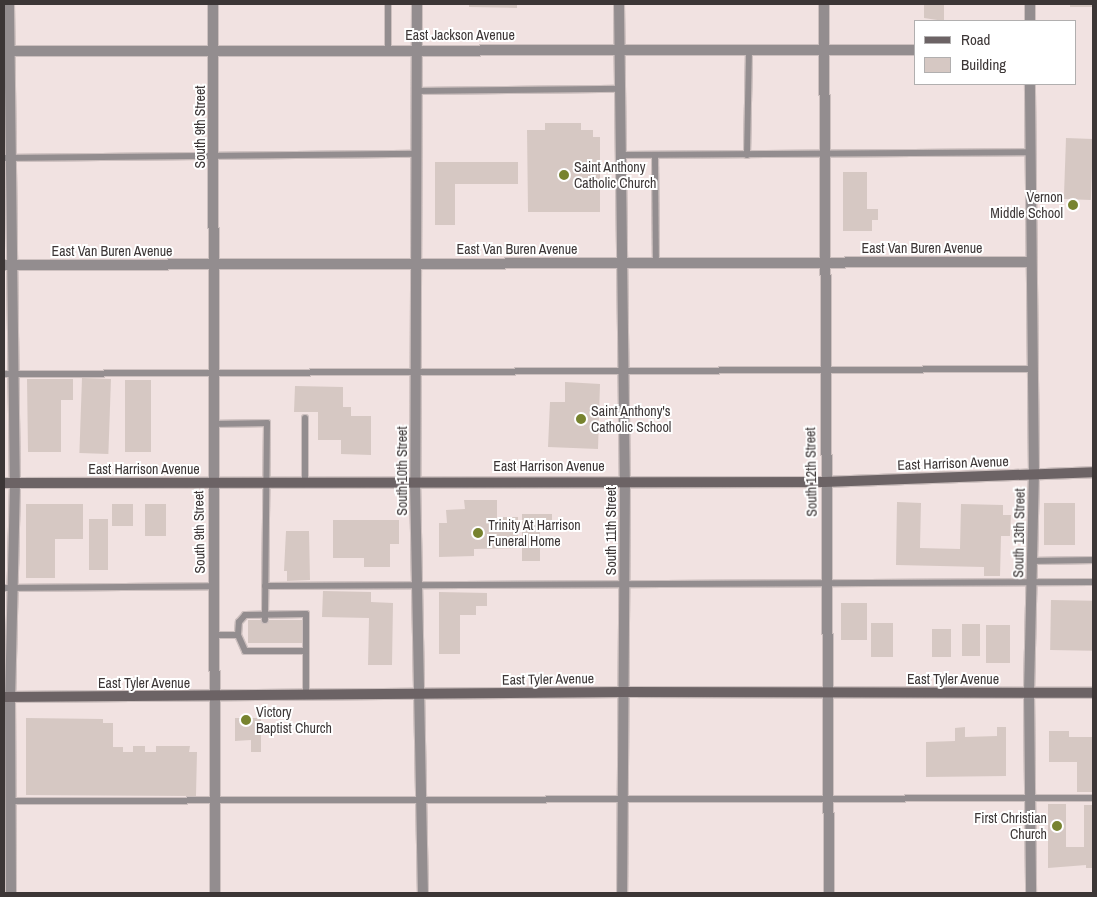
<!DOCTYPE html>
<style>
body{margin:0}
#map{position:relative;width:1097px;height:897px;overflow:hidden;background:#f1e2e1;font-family:"Archivo Narrow",sans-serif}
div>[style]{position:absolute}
.building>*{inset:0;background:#d6c8c3;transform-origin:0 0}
.roads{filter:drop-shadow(1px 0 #cdc0bf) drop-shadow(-1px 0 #cdc0bf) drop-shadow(0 1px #cdc0bf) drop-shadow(0 -1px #cdc0bf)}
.service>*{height:6px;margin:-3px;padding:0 3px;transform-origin:3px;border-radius:3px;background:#938d8f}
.minor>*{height:10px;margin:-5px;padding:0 5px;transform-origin:5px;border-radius:5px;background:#938d8f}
.tertiary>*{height:10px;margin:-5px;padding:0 5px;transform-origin:5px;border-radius:5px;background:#938d8f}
.secondary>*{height:10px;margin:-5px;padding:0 5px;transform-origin:5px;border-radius:5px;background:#6c6365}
.dots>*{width:14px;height:14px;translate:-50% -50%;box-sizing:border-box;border:2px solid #fff;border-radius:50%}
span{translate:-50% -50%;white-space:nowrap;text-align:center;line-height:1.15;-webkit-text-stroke:4px #fff;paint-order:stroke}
.street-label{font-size:14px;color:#3c3636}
.poi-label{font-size:14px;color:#3c3636}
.left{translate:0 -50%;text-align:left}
.right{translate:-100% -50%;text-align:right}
.frame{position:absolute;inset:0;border:5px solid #3c3636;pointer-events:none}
.legend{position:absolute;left:914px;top:20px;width:162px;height:65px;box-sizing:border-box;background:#fff;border:1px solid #b1afaf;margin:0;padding:6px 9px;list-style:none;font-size:15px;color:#3c3636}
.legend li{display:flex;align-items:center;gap:10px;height:25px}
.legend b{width:25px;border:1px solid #b1afaf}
</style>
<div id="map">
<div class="building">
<i style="clip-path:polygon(469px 4px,517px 4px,517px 8px,469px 7px)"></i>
<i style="clip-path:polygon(924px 4px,944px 4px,944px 21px,924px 18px)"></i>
<i style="left:1070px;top:4px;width:23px;height:3px"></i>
<i style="clip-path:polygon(545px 123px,581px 123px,581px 130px,593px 130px,593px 137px,600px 137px,600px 212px,528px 212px,527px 130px,545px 130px)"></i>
<i style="left:1066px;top:138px;width:27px;height:61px;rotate:2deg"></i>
<i style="clip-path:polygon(435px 162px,518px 162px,518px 184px,455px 184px,455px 225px,435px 225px)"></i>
<i style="clip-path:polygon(843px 172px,867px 172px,867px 209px,878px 209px,878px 220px,872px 220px,872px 231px,843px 231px)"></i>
<i style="left:82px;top:378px;width:29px;height:75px;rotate:2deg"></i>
<i style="clip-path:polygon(27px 379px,73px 379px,73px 400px,61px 400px,61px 452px,28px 452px)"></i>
<i style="left:125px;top:380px;width:26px;height:72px"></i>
<i style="clip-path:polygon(565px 382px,600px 384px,598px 449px,548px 447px,550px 402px,565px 402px)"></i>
<i style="clip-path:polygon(295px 386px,343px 387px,343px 407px,351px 407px,351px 416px,371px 416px,371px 455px,341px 454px,341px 440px,318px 440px,318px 412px,294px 412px)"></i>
<i style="clip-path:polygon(464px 500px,497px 500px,497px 526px,503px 525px,503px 517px,518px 517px,518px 548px,474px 549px,474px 556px,439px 557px,439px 523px,447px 523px,446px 510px,465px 509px)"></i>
<i style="clip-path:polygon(897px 502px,921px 503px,920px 548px,960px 549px,961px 504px,1003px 505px,1003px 515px,1011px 515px,1010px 536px,1001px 536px,1000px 576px,984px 576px,984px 567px,896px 565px)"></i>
<i style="left:1044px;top:503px;width:31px;height:42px"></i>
<i style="clip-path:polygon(26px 504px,83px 504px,83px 539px,55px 539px,55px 578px,26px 578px)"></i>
<i style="left:112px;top:504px;width:21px;height:22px"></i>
<i style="left:145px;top:504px;width:21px;height:32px"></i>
<i style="clip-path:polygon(522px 514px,552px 514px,552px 528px,540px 528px,540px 561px,522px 561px)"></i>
<i style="left:89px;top:519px;width:19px;height:51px"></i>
<i style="clip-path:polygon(333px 520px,399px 520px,399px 544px,390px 544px,390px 567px,364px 567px,364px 558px,333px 558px)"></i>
<i style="clip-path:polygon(286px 531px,309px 531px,310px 580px,287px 581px,287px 571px,284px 571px)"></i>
<i style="clip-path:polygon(323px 591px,371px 592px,371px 602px,393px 603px,392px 665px,368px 665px,369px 618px,322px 617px)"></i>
<i style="clip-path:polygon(439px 592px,487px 593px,487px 606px,476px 606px,476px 615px,460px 615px,460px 654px,439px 654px)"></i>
<i style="left:1051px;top:600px;width:42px;height:50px;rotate:1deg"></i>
<i style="left:841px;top:603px;width:26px;height:37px"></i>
<i style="left:303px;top:620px;width:23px;height:55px;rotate:90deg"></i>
<i style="left:871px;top:623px;width:22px;height:34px"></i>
<i style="left:962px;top:624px;width:18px;height:32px"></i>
<i style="left:986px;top:625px;width:24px;height:38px"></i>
<i style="left:932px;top:629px;width:19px;height:28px"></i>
<i style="clip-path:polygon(26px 718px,103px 719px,103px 723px,113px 723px,113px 747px,123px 747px,123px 752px,133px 752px,133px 746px,145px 746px,145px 752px,156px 752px,156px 746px,190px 746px,189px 752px,197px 752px,196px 796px,26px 795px)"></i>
<i style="clip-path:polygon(235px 718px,261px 718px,261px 752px,251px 752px,251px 740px,235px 741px)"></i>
<i style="clip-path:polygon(965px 727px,965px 737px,997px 736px,997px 727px,1006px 727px,1006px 776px,926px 777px,926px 742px,955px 741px,955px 728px)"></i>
<i style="clip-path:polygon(1049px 731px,1069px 731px,1069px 737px,1093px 737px,1093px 792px,1077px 792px,1077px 762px,1049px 762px)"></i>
<i style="clip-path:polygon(1048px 804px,1066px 804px,1066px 847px,1084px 847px,1084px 805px,1093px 805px,1093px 868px,1086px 868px,1086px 865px,1048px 868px)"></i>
</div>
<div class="roads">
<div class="service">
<i style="left:388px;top:49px;width:45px;rotate:-90deg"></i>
<i style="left:417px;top:91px;width:203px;rotate:-0.6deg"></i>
<i style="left:620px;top:155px;width:410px;rotate:-0.4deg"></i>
<i style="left:655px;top:155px;width:108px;rotate:89.5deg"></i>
<i style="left:747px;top:155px;width:106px;rotate:-88.9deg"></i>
<i style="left:4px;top:158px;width:413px;rotate:-0.6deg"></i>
<i style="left:4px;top:374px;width:1028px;rotate:-0.28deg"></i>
<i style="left:213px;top:424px;width:54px;rotate:-1.1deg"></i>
<i style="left:267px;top:423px;width:197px;rotate:90.6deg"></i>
<i style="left:305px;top:482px;width:64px;rotate:-90deg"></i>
<i style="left:1032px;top:561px;width:61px;rotate:-0.9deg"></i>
<i style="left:265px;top:586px;width:828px;rotate:-0.28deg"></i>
<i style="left:4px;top:588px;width:209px;rotate:-0.5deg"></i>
<i style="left:214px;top:635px;width:24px"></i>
<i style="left:238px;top:635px;width:17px;rotate:66deg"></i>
<i style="left:245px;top:651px;width:61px"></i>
<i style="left:306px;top:651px;width:45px;rotate:90deg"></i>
<i style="left:238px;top:635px;width:13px;rotate:-86deg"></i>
<i style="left:239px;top:622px;width:9px;rotate:-49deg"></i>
<i style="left:245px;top:615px;width:61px;rotate:-0.9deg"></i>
<i style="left:306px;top:614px;width:37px;rotate:90deg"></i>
<i style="left:10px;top:801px;width:1083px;rotate:-0.16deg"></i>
</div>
<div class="minor">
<i style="left:9px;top:4px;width:479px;rotate:89.3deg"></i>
<i style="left:15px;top:483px;width:214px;rotate:91.3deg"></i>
<i style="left:10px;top:697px;width:196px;rotate:89.7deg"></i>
<i style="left:213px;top:4px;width:889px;rotate:89.87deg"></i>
<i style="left:417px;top:4px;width:476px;rotate:90.2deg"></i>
<i style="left:415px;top:480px;width:413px;rotate:88.9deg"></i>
<i style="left:619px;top:4px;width:476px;rotate:89.3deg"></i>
<i style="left:625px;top:480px;width:413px;rotate:90.4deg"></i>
<i style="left:824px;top:4px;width:889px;rotate:89.68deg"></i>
<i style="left:4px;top:51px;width:912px;rotate:-0.06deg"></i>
<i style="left:4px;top:265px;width:1027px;rotate:-0.17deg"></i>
<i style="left:1029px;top:692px;width:201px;rotate:89.4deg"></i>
</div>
<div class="tertiary">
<i style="left:1030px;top:4px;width:17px;rotate:90deg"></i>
<i style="left:1029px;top:692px;width:218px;rotate:-88.7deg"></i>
<i style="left:1034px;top:474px;width:390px;rotate:-90.6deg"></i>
</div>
<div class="secondary">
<i style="left:4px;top:483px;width:820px;rotate:-0.07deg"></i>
<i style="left:824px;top:482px;width:269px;rotate:-2.1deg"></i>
<i style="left:4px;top:697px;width:620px;rotate:-0.46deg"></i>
<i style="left:624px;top:692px;width:469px;rotate:0.1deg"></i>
</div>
</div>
<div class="dots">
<i style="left:564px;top:175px;background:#77832f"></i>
<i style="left:1073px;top:205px;background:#77832f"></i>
<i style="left:581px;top:419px;background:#77832f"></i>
<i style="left:478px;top:533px;background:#77832f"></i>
<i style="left:246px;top:720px;background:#77832f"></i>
<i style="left:1057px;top:826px;background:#77832f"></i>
</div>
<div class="street-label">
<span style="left:460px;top:35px">East Jackson Avenue</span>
<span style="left:200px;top:127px;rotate:-90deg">South 9th Street</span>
<span style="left:922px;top:248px">East Van Buren Avenue</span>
<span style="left:517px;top:249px">East Van Buren Avenue</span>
<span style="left:112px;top:251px">East Van Buren Avenue</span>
<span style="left:953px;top:463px;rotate:-2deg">East Harrison Avenue</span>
<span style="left:549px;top:466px">East Harrison Avenue</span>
<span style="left:144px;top:469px">East Harrison Avenue</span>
<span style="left:402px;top:471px;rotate:-90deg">South 10th Street</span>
<span style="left:811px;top:472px;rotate:-91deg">South 12th Street</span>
<span style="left:611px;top:531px;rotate:-90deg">South 11th Street</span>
<span style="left:199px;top:532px;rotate:-91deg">South 9th Street</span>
<span style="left:1019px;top:533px;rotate:-89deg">South 13th Street</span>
<span style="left:548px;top:679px;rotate:-1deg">East Tyler Avenue</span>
<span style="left:953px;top:679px">East Tyler Avenue</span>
<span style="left:144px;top:683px">East Tyler Avenue</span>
</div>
<div class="poi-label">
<span class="left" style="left:574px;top:175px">Saint Anthony<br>Catholic Church</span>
<span class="right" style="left:1063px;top:205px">Vernon<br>Middle School</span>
<span class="left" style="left:591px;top:419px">Saint Anthony's<br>Catholic School</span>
<span class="left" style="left:488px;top:533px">Trinity At Harrison<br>Funeral Home</span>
<span class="left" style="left:256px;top:720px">Victory<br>Baptist Church</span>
<span class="right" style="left:1047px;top:826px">First Christian<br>Church</span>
</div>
<div class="frame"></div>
<ul class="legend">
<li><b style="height:6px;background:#6c6365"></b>Road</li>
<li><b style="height:14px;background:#d6c8c3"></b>Building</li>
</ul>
</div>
